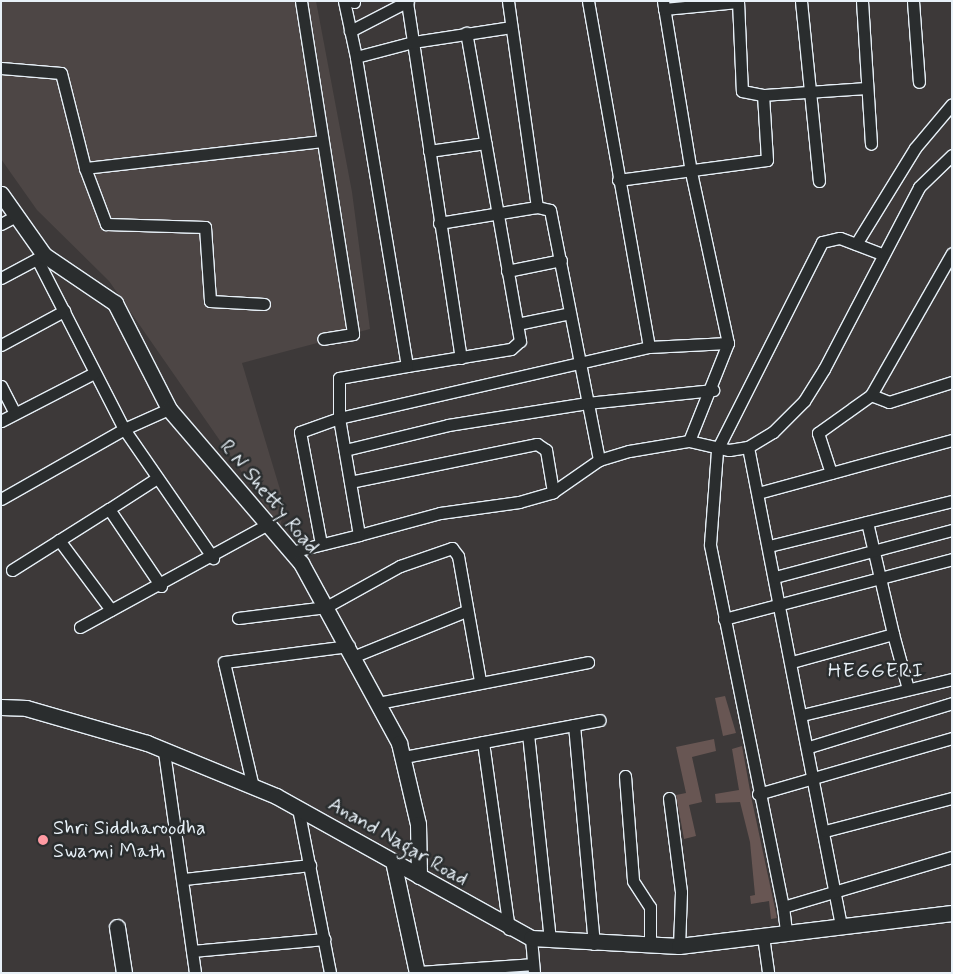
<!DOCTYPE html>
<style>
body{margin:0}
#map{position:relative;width:953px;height:974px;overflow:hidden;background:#3d3939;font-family:Mynerve,sans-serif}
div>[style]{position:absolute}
.built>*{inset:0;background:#4d4645}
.building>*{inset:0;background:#685653}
.roads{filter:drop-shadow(1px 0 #e8f1f8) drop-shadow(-1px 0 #e8f1f8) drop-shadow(0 1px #e8f1f8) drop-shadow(0 -1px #e8f1f8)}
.street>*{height:11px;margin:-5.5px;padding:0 5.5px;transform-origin:5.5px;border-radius:5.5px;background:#2a2d2e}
.secondary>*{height:15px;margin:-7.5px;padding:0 7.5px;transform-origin:7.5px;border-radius:7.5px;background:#2a2d2e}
.dots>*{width:14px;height:14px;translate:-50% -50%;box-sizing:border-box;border:2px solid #2a2d2e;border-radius:50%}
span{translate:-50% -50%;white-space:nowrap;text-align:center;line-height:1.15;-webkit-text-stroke:5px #2a2d2e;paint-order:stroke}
.street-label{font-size:20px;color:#e8f1f8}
.poi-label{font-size:20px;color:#e8f1f8}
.left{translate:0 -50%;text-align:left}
.neighbourhood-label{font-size:21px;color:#e8f1f8;letter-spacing:1px}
.frame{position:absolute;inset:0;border:2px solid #e8f1f8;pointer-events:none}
</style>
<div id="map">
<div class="built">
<i style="clip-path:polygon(1px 1px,316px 1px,352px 192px,370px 329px,242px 363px,285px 506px,280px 527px,109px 281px,37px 210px,1px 159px)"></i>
</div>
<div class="building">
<i style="clip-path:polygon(725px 696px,736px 733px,723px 736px,715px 698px)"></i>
<i style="clip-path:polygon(714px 739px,716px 751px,692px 757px,702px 802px,689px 805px,696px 836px,684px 839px,676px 795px,686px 793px,676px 747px)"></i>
<i style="clip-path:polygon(742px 746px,751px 796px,777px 918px,771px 919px,769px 901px,751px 904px,750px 896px,755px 895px,750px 842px,740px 802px,716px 803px,715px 794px,739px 790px,732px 749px)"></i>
</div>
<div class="roads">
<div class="street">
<i style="left:301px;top:1px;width:337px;rotate:81.1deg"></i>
<i style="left:353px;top:334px;width:30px;rotate:171deg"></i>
<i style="left:344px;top:1px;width:57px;rotate:77.9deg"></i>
<i style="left:354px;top:1px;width:1px;rotate:90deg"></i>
<i style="left:508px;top:1px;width:208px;rotate:82deg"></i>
<i style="left:588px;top:1px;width:351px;rotate:80deg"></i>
<i style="left:663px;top:1px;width:173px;rotate:80.7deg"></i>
<i style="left:691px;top:172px;width:175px;rotate:77.8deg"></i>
<i style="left:728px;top:343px;width:105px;rotate:111.7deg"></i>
<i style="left:738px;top:1px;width:90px;rotate:87.5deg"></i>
<i style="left:742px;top:91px;width:21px;rotate:11deg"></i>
<i style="left:763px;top:95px;width:102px;rotate:-3.9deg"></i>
<i style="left:801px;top:1px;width:181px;rotate:84.3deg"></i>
<i style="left:862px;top:1px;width:143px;rotate:86.4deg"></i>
<i style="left:913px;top:1px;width:81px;rotate:85.8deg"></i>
<i style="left:407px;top:2px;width:360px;rotate:81.4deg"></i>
<i style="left:664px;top:9px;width:74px;rotate:-5.4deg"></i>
<i style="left:350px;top:31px;width:65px;rotate:-27.3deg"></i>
<i style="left:1px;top:68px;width:60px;rotate:4.8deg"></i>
<i style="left:61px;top:73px;width:98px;rotate:75.8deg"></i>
<i style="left:85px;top:168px;width:60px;rotate:69.4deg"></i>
<i style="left:106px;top:224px;width:99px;rotate:1.7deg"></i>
<i style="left:205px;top:227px;width:74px;rotate:86.1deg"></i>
<i style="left:210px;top:301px;width:54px;rotate:3.2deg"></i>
<i style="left:429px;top:151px;width:57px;rotate:-8.1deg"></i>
<i style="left:85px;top:168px;width:238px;rotate:-6.5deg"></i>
<i style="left:618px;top:180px;width:150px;rotate:-7.6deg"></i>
<i style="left:767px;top:160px;width:65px;rotate:-93.5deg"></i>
<i style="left:439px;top:223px;width:99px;rotate:-9.3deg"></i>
<i style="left:537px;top:207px;width:13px;rotate:13deg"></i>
<i style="left:550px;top:210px;width:255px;rotate:78.9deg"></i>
<i style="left:1px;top:224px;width:15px;rotate:-28deg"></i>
<i style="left:856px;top:244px;width:113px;rotate:-58.4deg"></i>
<i style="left:915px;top:148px;width:57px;rotate:-49.9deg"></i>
<i style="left:37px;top:259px;width:191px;rotate:62.9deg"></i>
<i style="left:124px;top:429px;width:157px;rotate:55.4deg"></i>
<i style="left:507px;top:271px;width:55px;rotate:-11.5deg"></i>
<i style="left:1px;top:278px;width:47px;rotate:-28.2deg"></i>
<i style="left:517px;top:324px;width:54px;rotate:-11.7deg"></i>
<i style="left:1px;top:345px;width:72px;rotate:-28.4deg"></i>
<i style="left:407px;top:366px;width:105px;rotate:-9.3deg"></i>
<i style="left:511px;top:349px;width:12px;rotate:-42deg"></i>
<i style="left:520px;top:341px;width:313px;rotate:-99.9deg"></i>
<i style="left:1px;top:386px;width:30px;rotate:63deg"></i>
<i style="left:871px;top:395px;width:19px;rotate:21deg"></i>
<i style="left:889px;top:402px;width:66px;rotate:-17.6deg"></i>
<i style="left:1px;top:421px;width:105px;rotate:-27.3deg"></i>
<i style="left:748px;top:447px;width:486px;rotate:79deg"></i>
<i style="left:345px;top:450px;width:106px;rotate:-13.6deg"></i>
<i style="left:448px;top:425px;width:141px;rotate:-9deg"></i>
<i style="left:587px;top:403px;width:127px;rotate:-5.9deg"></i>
<i style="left:831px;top:473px;width:42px;rotate:-108deg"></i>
<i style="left:818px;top:433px;width:65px;rotate:-35.6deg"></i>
<i style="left:871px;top:395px;width:163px;rotate:-60.3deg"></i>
<i style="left:350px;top:482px;width:191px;rotate:-11.5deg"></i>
<i style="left:537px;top:444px;width:11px;rotate:34deg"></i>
<i style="left:546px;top:450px;width:43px;rotate:80.5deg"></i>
<i style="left:758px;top:493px;width:201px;rotate:-15.3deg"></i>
<i style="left:1px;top:499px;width:142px;rotate:-29.6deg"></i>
<i style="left:124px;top:429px;width:49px;rotate:-24deg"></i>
<i style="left:109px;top:509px;width:57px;rotate:-32.9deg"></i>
<i style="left:867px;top:522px;width:115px;rotate:76.9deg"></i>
<i style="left:359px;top:535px;width:84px;rotate:-15.2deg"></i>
<i style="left:440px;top:513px;width:80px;rotate:-7.9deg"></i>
<i style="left:519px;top:502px;width:35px;rotate:-16deg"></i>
<i style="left:553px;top:492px;width:56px;rotate:-34.8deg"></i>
<i style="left:599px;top:460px;width:31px;rotate:-17deg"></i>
<i style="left:629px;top:451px;width:61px;rotate:-9.5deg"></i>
<i style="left:689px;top:441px;width:41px;rotate:12.7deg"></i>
<i style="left:729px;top:450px;width:19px;rotate:-9deg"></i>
<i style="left:748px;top:447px;width:29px;rotate:-31deg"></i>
<i style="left:773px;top:432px;width:44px;rotate:-45deg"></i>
<i style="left:804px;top:401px;width:38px;rotate:-58deg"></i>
<i style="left:824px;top:369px;width:205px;rotate:-62.4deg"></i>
<i style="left:919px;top:187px;width:46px;rotate:-44.1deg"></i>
<i style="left:59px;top:540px;width:87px;rotate:53.4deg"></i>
<i style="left:321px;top:544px;width:114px;rotate:-100.6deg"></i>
<i style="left:300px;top:432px;width:41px;rotate:-19.7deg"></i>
<i style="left:339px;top:418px;width:40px;rotate:-90deg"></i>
<i style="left:339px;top:378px;width:69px;rotate:-10deg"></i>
<i style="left:407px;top:366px;width:313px;rotate:-99.4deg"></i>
<i style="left:356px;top:57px;width:59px;rotate:-14.7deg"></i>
<i style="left:413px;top:42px;width:99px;rotate:-8.7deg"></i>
<i style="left:769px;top:546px;width:188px;rotate:-13.8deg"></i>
<i style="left:291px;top:552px;width:70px;rotate:-14deg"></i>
<i style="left:359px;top:535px;width:119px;rotate:-99.7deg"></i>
<i style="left:339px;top:418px;width:318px;rotate:-12.9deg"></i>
<i style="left:649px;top:347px;width:79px;rotate:-2.9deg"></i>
<i style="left:12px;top:570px;width:115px;rotate:-32.2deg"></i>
<i style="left:109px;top:509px;width:93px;rotate:56deg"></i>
<i style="left:775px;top:577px;width:183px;rotate:-14.9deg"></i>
<i style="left:238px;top:618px;width:89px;rotate:-7.1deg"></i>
<i style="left:326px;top:607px;width:85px;rotate:-29deg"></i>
<i style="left:400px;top:566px;width:55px;rotate:-19.1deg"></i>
<i style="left:452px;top:548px;width:10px;rotate:53deg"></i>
<i style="left:458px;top:556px;width:127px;rotate:80deg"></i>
<i style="left:724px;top:619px;width:236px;rotate:-14.7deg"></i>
<i style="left:80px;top:627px;width:214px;rotate:-28.7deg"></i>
<i style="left:355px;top:656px;width:120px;rotate:-22.1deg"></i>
<i style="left:792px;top:662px;width:105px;rotate:-15.5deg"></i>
<i style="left:893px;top:634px;width:57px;rotate:74.7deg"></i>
<i style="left:378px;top:703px;width:214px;rotate:-11deg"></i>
<i style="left:802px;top:715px;width:154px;rotate:-13.5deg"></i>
<i style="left:574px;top:725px;width:220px;rotate:84.8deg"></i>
<i style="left:528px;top:734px;width:207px;rotate:83.9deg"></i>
<i style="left:483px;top:742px;width:189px;rotate:82.1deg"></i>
<i style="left:809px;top:747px;width:150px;rotate:-17.1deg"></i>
<i style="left:164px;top:752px;width:223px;rotate:82deg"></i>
<i style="left:404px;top:757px;width:199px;rotate:-10.7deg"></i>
<i style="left:625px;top:776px;width:105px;rotate:85.6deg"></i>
<i style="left:633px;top:881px;width:31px;rotate:57deg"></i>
<i style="left:650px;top:907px;width:38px;rotate:90deg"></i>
<i style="left:253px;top:787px;width:128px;rotate:-103.1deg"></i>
<i style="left:224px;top:662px;width:126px;rotate:-7.3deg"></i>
<i style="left:758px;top:794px;width:202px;rotate:-16.1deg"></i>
<i style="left:669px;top:798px;width:95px;rotate:82.7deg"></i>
<i style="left:681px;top:892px;width:54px;rotate:92.1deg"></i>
<i style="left:298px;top:808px;width:168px;rotate:79deg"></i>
<i style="left:825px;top:831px;width:131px;rotate:-14.6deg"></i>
<i style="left:184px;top:879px;width:127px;rotate:-6.3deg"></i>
<i style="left:783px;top:907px;width:370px;rotate:-101.4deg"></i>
<i style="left:710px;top:544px;width:94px;rotate:-85.7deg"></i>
<i style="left:717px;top:450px;width:233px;rotate:-63.2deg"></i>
<i style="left:822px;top:242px;width:18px;rotate:-13deg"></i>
<i style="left:840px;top:238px;width:45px;rotate:20.9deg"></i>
<i style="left:786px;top:931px;width:24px;rotate:-97deg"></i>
<i style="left:783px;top:907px;width:176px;rotate:-16.5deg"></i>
<i style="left:763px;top:936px;width:37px;rotate:82deg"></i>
<i style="left:531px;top:938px;width:35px;rotate:85deg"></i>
<i style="left:192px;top:951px;width:133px;rotate:-5.2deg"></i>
<i style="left:417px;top:972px;width:116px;rotate:-3.9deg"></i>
</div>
<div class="secondary">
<i style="left:1px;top:194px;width:75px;rotate:54.8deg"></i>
<i style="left:44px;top:255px;width:86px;rotate:34.1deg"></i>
<i style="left:115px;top:303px;width:119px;rotate:63deg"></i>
<i style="left:169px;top:409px;width:203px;rotate:49.4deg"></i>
<i style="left:301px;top:563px;width:205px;rotate:61.4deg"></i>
<i style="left:399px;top:743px;width:83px;rotate:76.8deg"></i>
<i style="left:418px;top:824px;width:52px;rotate:88.9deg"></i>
<i style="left:1px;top:707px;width:25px;rotate:2deg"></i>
<i style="left:26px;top:708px;width:126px;rotate:16.1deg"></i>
<i style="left:147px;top:743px;width:139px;rotate:22.3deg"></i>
<i style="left:276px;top:796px;width:292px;rotate:29.1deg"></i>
<i style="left:531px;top:938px;width:148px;rotate:3.1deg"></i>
<i style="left:679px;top:946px;width:275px;rotate:-6.9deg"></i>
<i style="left:393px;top:861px;width:115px;rotate:77.9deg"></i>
<i style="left:117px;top:927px;width:47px;rotate:81.3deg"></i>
</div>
</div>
<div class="dots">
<i style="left:43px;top:840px;background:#ff9aa2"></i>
</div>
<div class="street-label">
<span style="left:269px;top:497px;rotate:50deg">R N Shetty Road</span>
<span style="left:398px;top:842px;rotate:30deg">Anand Nagar Road</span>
</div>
<div class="poi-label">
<span class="left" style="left:53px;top:840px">Shri Siddharoodha<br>Swami Math</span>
</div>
<div class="neighbourhood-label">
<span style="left:876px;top:671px">HEGGERI</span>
</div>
<div class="frame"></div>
</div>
